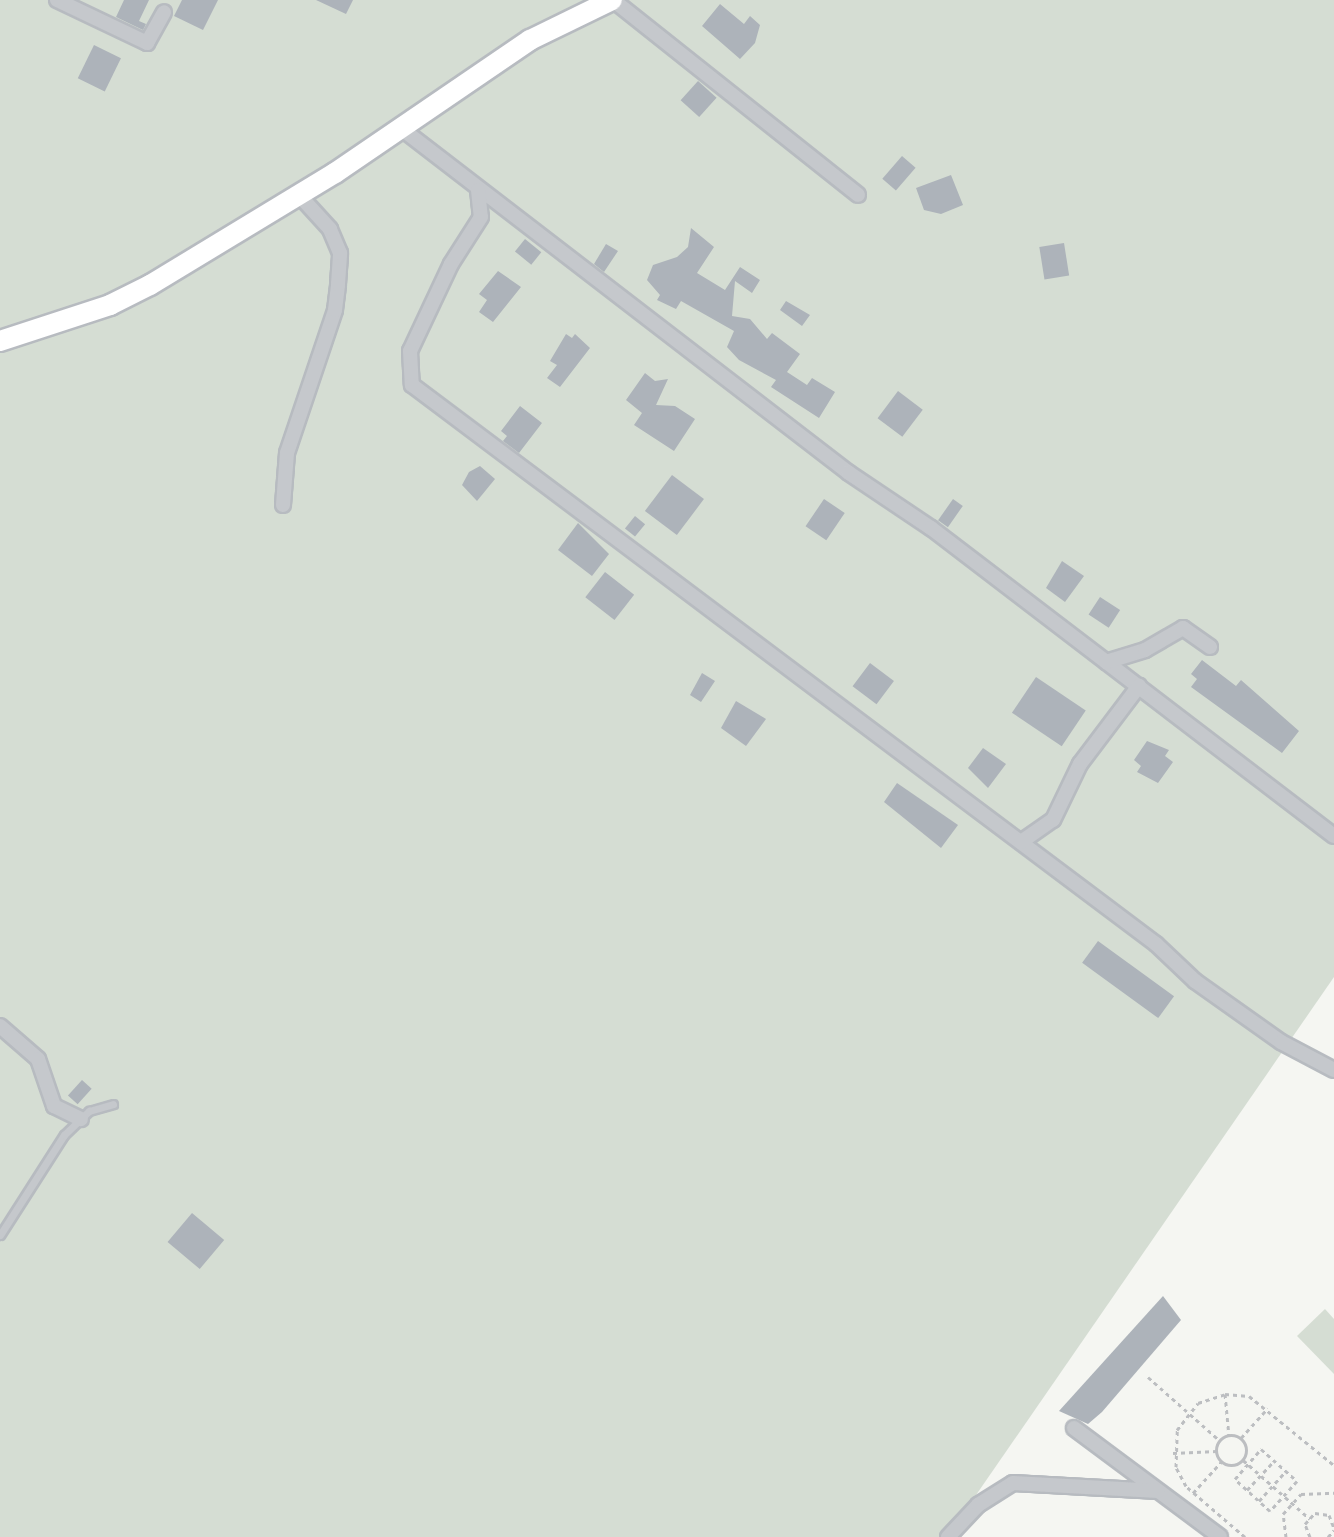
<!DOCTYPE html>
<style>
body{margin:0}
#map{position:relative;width:1334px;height:1537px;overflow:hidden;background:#f5f6f2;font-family:"Alegreya Sans",sans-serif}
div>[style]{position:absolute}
.green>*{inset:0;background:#d5ddd3}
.building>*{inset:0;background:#adb3ba;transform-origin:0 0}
.path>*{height:3px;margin-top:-1.5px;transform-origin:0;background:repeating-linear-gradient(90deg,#bcbec1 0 4px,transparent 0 8px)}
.path>.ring{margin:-1.5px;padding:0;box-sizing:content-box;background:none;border:3px solid #bcbec1;border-radius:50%}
.roads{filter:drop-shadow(2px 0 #b7bbc0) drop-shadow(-2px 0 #b7bbc0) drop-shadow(0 2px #b7bbc0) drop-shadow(0 -2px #b7bbc0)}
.lane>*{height:7px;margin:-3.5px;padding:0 3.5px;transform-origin:3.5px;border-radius:3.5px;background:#c5c8cc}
.street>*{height:14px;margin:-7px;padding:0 7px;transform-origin:7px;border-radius:7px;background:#c5c8cc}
.secondary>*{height:20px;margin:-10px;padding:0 10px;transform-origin:10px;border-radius:10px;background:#fff}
span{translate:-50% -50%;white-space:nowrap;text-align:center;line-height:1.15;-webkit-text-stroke:8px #fff;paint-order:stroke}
</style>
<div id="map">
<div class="green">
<i style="clip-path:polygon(0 0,1334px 0,1334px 977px,947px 1537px,0 1537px)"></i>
<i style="clip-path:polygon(1325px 1309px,1334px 1319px,1334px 1374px,1297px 1336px)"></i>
</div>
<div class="building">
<i style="clip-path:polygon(124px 0,149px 0,139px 21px,146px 24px,143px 30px,116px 17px)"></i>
<i style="clip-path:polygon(182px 0,218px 0,203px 30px,174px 16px)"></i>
<i style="clip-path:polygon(316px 0,353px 0,346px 14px)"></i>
<i style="clip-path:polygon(720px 4px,744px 24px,750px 16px,760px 25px,755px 43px,740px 59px,702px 26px)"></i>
<i style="left:94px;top:45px;width:30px;height:37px;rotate:26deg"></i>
<i style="left:698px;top:81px;width:25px;height:26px;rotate:42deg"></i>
<i style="left:902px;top:156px;width:18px;height:30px;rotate:41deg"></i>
<i style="clip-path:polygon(951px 175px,963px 205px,941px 214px,924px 210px,916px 188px)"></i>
<i style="clip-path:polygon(691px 228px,714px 247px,697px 273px,725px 290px,740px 267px,760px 280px,752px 293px,735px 281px,732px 316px,750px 319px,767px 339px,772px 333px,800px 354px,787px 372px,807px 385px,812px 378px,835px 392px,819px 418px,771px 387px,776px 380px,739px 360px,727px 347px,734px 331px,681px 301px,676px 309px,657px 300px,660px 295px,647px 280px,653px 265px,677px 257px,688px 247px)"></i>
<i style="left:525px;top:239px;width:21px;height:16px;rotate:39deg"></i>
<i style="left:1064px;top:243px;width:33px;height:25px;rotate:81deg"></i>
<i style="clip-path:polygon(606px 244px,618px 251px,604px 272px,594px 264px)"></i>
<i style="clip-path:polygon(498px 271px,521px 287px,493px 322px,479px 312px,487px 300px,479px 294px)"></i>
<i style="clip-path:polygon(786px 301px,810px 315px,802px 326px,780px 310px)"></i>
<i style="clip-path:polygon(566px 334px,572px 338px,575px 334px,590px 348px,560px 387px,547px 378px,557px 365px,550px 361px)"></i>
<i style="clip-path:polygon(645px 373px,655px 381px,668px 379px,656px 405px,675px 406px,695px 419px,674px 451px,634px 425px,642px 413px,626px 400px)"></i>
<i style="left:898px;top:391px;width:31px;height:34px;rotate:37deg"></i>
<i style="clip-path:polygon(520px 406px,542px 423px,519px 453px,503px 441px,507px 436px,501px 431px)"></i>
<i style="clip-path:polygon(480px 466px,495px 479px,477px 501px,462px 485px,469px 472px)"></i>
<i style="left:672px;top:475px;width:40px;height:45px;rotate:37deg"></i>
<i style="left:824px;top:499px;width:25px;height:33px;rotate:34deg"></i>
<i style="left:953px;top:499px;width:12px;height:26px;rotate:35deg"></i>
<i style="left:635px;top:516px;width:13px;height:16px;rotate:39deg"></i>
<i style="clip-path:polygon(578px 523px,609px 554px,592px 576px,558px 550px)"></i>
<i style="clip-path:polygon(1062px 561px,1084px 576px,1065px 602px,1046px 588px)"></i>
<i style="left:605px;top:572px;width:37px;height:32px;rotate:38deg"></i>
<i style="left:1100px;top:597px;width:24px;height:21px;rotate:33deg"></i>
<i style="clip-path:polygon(1202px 660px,1236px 686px,1241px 680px,1299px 731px,1282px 753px,1191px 687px,1197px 679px,1191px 674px)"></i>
<i style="left:870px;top:663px;width:30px;height:29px;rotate:37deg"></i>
<i style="clip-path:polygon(702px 673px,715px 681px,701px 702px,690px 695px)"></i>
<i style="left:1036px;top:677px;width:60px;height:43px;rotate:34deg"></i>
<i style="clip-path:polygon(736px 701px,766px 719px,746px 746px,721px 728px)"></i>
<i style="clip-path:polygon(1147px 741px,1169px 750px,1165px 756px,1173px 762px,1158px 783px,1137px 772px,1141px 766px,1134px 760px)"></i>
<i style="clip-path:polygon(983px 748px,1006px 764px,988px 788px,968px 768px)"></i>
<i style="clip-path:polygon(897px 783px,958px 825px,941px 848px,884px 802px)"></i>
<i style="left:1098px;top:941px;width:94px;height:27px;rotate:36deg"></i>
<i style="left:82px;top:1080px;width:13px;height:21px;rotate:42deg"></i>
<i style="left:192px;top:1213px;width:42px;height:38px;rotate:40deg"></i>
<i style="clip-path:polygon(1163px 1296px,1181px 1320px,1102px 1412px,1088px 1424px,1059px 1411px)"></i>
</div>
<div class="path">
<i style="left:1148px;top:1377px;width:96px;rotate:41.6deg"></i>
<i style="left:1225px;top:1394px;width:42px;rotate:84.6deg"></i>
<i class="ring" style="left:1216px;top:1435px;width:27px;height:27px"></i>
<i style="left:1241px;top:1438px;width:40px;rotate:-48deg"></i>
<i style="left:1261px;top:1449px;width:48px;rotate:41.6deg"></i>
<i style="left:1297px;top:1481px;width:40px;rotate:132deg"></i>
<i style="left:1270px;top:1511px;width:47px;rotate:-137.6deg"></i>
<i style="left:1235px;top:1479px;width:40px;rotate:-49deg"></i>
<i style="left:1173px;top:1453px;width:44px;rotate:-2.6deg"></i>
<i style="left:1243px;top:1460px;width:89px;rotate:41.4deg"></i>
<i style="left:1247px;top:1490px;width:40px;rotate:-47deg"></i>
<i style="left:1193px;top:1493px;width:43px;rotate:-47.8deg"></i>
<i style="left:1259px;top:1501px;width:40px;rotate:-48deg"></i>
<i style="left:1245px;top:1537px;width:78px;rotate:-139.2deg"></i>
<i style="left:1186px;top:1486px;width:21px;rotate:-118deg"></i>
<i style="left:1176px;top:1467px;width:37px;rotate:-88deg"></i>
<i style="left:1177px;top:1430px;width:34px;rotate:-52deg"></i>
<i style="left:1198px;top:1403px;width:28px;rotate:-18deg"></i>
<i style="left:1225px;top:1394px;width:24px;rotate:5deg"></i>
<i style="left:1249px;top:1396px;width:109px;rotate:39.1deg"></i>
<i style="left:1286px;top:1537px;width:23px;rotate:-97deg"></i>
<i style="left:1283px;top:1514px;width:27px;rotate:-48deg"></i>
<i style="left:1301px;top:1494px;width:33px;rotate:-2deg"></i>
<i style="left:1310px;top:1537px;width:14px;rotate:-111deg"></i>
<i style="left:1305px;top:1524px;width:15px;rotate:-48deg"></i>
<i style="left:1315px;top:1513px;width:14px;rotate:8deg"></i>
<i style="left:1329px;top:1515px;width:14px;rotate:69deg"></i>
<i style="left:1328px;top:1537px;width:9px;rotate:-49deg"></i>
</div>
<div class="roads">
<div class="lane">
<i style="left:0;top:1235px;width:119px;rotate:-57.4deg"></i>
<i style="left:64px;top:1135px;width:35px;rotate:-44deg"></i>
<i style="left:89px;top:1111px;width:25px;rotate:-16deg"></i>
</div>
<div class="street">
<i style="left:57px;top:0;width:100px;rotate:25.5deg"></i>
<i style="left:147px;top:43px;width:35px;rotate:-61deg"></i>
<i style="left:613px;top:0;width:313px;rotate:38.5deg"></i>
<i style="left:402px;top:129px;width:564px;rotate:37.58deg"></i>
<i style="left:849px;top:473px;width:99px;rotate:33.9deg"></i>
<i style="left:931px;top:528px;width:507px;rotate:37.39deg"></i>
<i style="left:478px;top:190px;width:27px;rotate:84deg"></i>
<i style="left:481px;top:217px;width:56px;rotate:122.6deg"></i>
<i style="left:451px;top:264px;width:96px;rotate:115.2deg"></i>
<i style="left:410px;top:351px;width:34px;rotate:87deg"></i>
<i style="left:412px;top:385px;width:931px;rotate:36.92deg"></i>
<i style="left:1156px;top:944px;width:54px;rotate:43.5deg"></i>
<i style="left:1195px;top:981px;width:105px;rotate:35.3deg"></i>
<i style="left:1281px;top:1042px;width:60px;rotate:27.8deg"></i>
<i style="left:283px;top:505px;width:52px;rotate:-85.6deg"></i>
<i style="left:287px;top:453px;width:151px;rotate:-71.4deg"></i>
<i style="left:335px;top:310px;width:26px;rotate:-83deg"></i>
<i style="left:338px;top:284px;width:31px;rotate:-86deg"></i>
<i style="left:340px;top:253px;width:26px;rotate:-113deg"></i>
<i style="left:330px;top:229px;width:47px;rotate:-132.4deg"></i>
<i style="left:1106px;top:662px;width:41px;rotate:-17.1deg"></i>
<i style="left:1145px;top:650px;width:44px;rotate:-30.1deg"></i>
<i style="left:1183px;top:628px;width:33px;rotate:35deg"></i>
<i style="left:1021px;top:842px;width:39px;rotate:-35deg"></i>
<i style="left:1053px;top:820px;width:62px;rotate:-64.3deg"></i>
<i style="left:1080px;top:764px;width:98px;rotate:-52.9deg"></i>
<i style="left:0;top:1026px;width:50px;rotate:41deg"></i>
<i style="left:38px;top:1059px;width:50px;rotate:71.2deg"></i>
<i style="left:54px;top:1106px;width:30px;rotate:26deg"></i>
<i style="left:1074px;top:1428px;width:182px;rotate:36.7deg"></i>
<i style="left:948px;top:1537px;width:44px;rotate:-46.8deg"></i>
<i style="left:978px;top:1505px;width:41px;rotate:-32.2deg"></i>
<i style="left:1013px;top:1483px;width:145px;rotate:3.2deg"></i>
</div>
<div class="secondary">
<i style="left:0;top:341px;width:116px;rotate:-18.1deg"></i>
<i style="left:110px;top:305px;width:45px;rotate:-26.6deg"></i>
<i style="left:150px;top:285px;width:216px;rotate:-31.2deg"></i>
<i style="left:335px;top:173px;width:236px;rotate:-34.3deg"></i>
<i style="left:530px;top:40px;width:91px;rotate:-26deg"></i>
</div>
</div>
</div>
